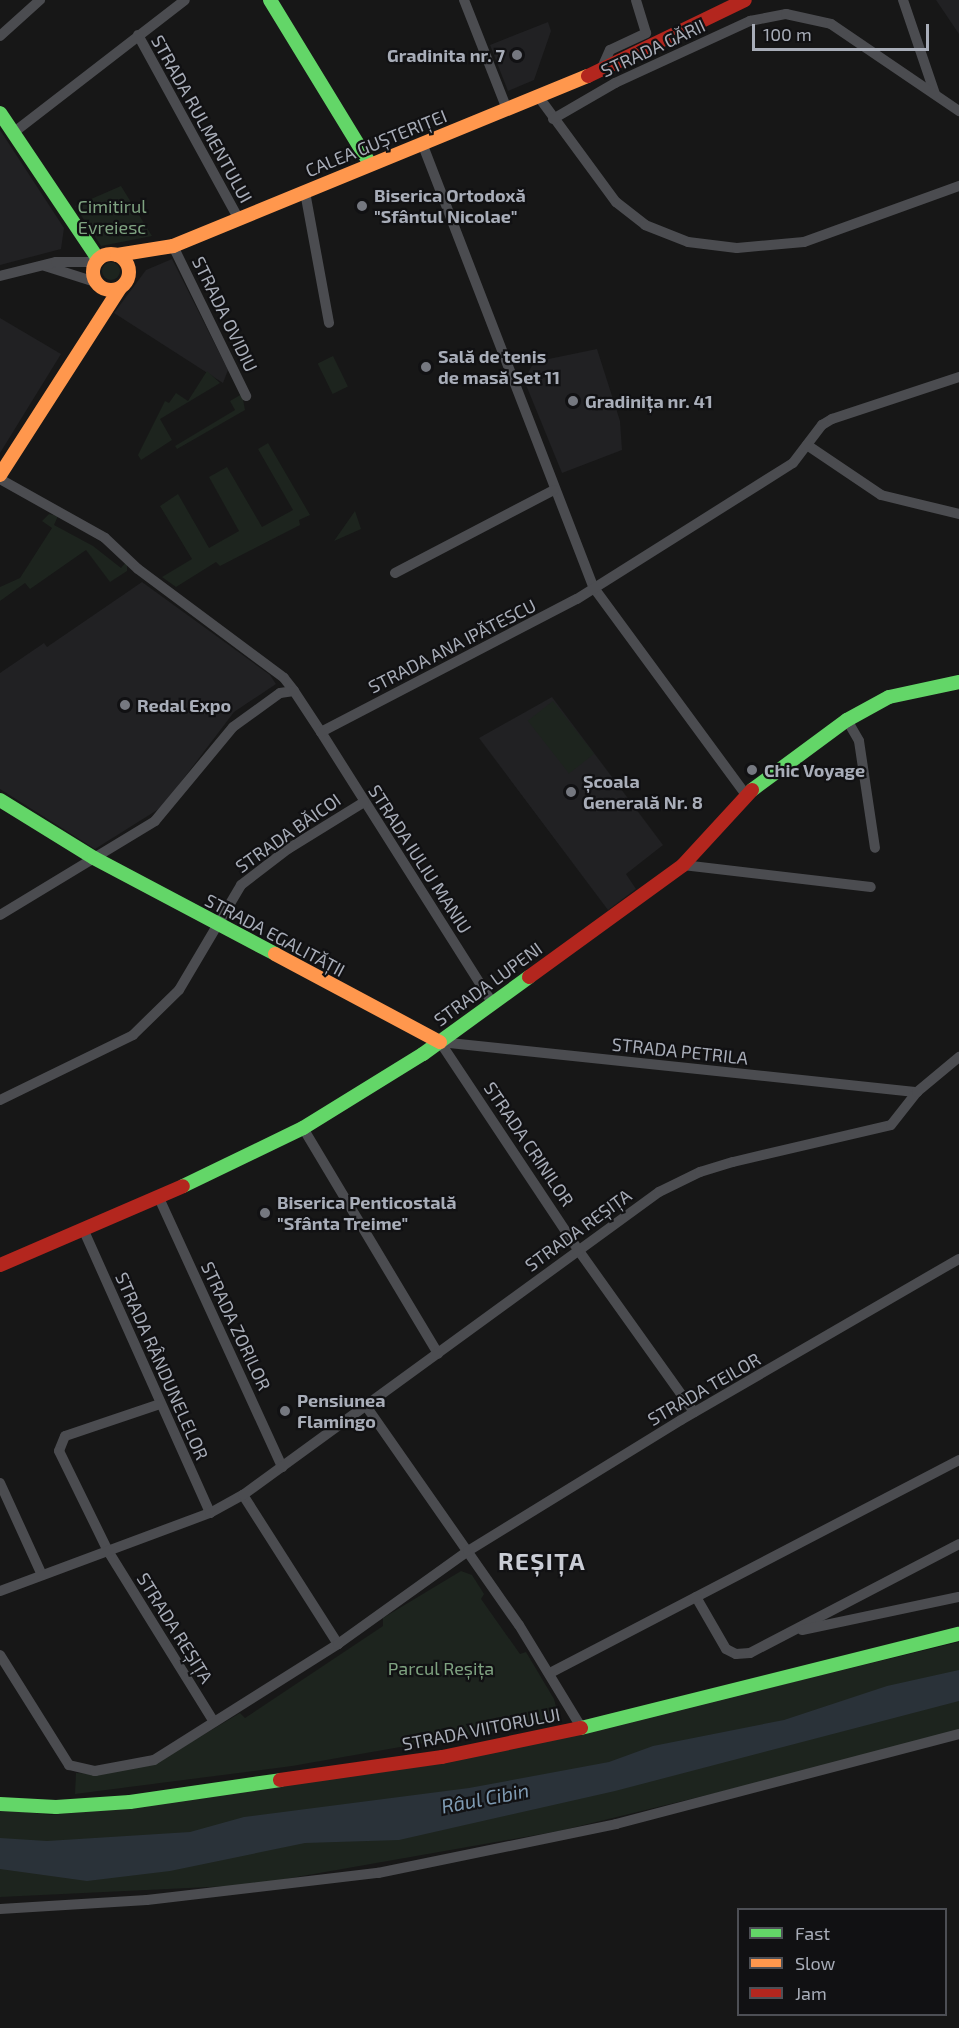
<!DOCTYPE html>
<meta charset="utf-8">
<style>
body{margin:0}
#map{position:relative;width:959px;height:2028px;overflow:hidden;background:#171717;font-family:"Exo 2",sans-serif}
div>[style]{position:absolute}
.built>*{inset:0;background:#212123}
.green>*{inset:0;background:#1d241e;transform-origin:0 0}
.round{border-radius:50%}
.water>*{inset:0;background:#2a3239}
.street>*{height:10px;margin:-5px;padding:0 5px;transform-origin:5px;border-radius:5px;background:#4b4c50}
.fast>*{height:14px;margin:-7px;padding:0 7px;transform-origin:7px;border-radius:7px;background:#63d668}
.slow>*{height:14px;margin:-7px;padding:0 7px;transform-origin:7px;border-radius:7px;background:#ff974d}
.slow>.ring{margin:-7px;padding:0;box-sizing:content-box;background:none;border:14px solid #ff974d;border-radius:50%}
.jam>*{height:14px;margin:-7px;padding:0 7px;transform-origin:7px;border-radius:7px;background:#b3261e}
.dots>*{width:16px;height:16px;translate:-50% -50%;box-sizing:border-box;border:3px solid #111113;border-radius:50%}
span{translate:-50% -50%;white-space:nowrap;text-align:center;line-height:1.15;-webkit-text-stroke:4.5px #111113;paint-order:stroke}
.street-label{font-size:18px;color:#a8adb8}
.poi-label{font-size:18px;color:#a8adb8;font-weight:700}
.right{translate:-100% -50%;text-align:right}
.left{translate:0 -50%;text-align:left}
.park-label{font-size:18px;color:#7fa381}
.water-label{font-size:20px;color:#7f9bb3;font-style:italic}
.district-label{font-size:24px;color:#c9ccd4;font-weight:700;letter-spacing:1.5px}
.legend{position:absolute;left:737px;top:1908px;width:210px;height:108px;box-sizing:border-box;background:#111113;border:2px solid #4d4f55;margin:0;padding:8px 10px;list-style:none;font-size:18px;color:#a8adb8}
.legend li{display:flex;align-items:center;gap:12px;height:30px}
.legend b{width:30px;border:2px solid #4d4f55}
.scale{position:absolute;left:752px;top:24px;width:177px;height:27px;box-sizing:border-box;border:3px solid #a8adb8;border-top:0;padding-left:8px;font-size:18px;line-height:21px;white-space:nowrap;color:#a8adb8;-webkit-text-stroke:4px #111113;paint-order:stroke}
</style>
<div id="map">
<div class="built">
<i style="clip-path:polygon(936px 0,959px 0,959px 34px)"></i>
<i style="clip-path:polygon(548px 22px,551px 31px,534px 80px,508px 91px,490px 45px)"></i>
<i style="clip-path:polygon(0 130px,64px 228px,61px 249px,0 265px)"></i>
<i style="clip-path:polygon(172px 259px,228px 370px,223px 383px,114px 313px,146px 270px)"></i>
<i style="clip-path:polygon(0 318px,61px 354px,0 453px)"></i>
<i style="clip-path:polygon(597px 349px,620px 421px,622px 450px,562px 473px,524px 380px,534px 362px)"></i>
<i style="clip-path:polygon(142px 582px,270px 675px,276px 684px,234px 712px,162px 807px,95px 849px,0 789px,0 673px,44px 643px,47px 647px)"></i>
<i style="clip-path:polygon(552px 697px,663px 845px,626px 874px,636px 889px,608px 910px,479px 738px)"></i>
</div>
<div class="green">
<i style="clip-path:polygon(121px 186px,152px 236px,101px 246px,75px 206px)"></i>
<i class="round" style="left:102px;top:262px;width:18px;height:18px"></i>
<i style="left:333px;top:356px;width:34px;height:17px;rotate:64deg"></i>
<i style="clip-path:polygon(207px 371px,220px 383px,160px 419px,172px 440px,141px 460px,138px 455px,165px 401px,169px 403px,176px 393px,188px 401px)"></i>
<i style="clip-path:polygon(242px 394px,245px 410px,177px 449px,175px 446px,235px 410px,230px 401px)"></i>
<i style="clip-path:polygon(268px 443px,310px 515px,299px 520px,300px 525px,220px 566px,216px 562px,176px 587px,162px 577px,192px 559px,160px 506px,178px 494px,209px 548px,239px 531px,209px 477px,227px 467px,262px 527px,293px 510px,258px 449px)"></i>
<i style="clip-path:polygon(355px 511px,361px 529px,334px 541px)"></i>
<i style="clip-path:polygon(49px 514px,58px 516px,54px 525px,93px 546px,121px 568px,127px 561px,127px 571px,110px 582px,86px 550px,30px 589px,25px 583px,0 601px,0 587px,20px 578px,52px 528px,42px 521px)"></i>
<i style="left:553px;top:701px;width:67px;height:32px;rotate:52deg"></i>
<i style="clip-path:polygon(461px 1571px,472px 1575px,484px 1594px,481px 1599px,520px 1654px,526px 1652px,554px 1699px,557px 1710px,549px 1721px,292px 1766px,75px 1794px,76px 1773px,96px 1774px,156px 1763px,240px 1713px,245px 1718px,383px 1626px,383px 1618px)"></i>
<i style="clip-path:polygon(959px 1642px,959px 1734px,559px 1831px,251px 1885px,0 1897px,0 1809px,51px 1815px,134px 1807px,656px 1715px)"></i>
</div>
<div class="water">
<i style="clip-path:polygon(959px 1670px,959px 1701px,615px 1791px,399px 1840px,305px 1843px,170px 1871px,87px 1881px,0 1869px,0 1838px,47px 1841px,190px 1832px,244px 1817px,469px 1788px,609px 1762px,653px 1746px,784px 1720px,887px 1686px)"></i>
</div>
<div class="street">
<i style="left:464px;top:0;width:117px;rotate:68.5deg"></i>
<i style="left:903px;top:0;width:99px;rotate:71.2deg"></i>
<i style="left:138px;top:35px;width:209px;rotate:61.3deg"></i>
<i style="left:0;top:36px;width:54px;rotate:-42deg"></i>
<i style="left:601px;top:70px;width:22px;rotate:-66deg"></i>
<i style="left:610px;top:50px;width:40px;rotate:-25deg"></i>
<i style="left:646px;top:33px;width:34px;rotate:-107deg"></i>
<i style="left:538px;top:96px;width:132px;rotate:53.7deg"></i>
<i style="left:616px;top:202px;width:37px;rotate:38deg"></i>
<i style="left:645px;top:225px;width:46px;rotate:21.6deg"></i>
<i style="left:688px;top:242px;width:49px;rotate:7deg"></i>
<i style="left:737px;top:248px;width:67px;rotate:-5.1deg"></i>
<i style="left:804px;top:242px;width:165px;rotate:-19.9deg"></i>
<i style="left:553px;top:119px;width:72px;rotate:-30.1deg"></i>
<i style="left:615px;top:83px;width:149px;rotate:-24.7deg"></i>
<i style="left:750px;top:21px;width:37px;rotate:-11deg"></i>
<i style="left:786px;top:14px;width:46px;rotate:12.5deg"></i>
<i style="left:831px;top:24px;width:155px;rotate:34.2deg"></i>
<i style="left:13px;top:133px;width:217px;rotate:-37.7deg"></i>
<i style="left:422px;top:143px;width:477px;rotate:68.9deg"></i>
<i style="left:594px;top:588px;width:257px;rotate:53.7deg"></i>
<i style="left:305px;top:192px;width:133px;rotate:79.6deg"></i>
<i style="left:173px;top:246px;width:167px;rotate:64deg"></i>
<i style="left:45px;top:266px;width:52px;rotate:17.7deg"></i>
<i style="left:0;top:276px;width:58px;rotate:-14deg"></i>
<i style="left:56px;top:262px;width:40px"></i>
<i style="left:807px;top:445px;width:89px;rotate:34deg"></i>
<i style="left:881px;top:495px;width:80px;rotate:13.7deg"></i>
<i style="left:0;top:479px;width:120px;rotate:29.3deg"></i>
<i style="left:105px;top:538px;width:45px;rotate:43.2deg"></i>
<i style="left:138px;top:569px;width:182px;rotate:36.7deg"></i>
<i style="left:284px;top:678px;width:16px;rotate:52deg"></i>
<i style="left:395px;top:573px;width:179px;rotate:-27.6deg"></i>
<i style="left:847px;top:720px;width:24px;rotate:60deg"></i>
<i style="left:859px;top:741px;width:108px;rotate:81.5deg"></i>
<i style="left:321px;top:732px;width:322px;rotate:57.7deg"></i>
<i style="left:683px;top:865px;width:189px;rotate:6.7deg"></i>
<i style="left:0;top:915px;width:181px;rotate:-31.2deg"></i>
<i style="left:155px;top:821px;width:122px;rotate:-50.3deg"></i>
<i style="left:233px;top:727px;width:58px;rotate:-35.9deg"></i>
<i style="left:280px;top:693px;width:14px;rotate:-8deg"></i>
<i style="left:294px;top:691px;width:49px;rotate:56.6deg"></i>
<i style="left:321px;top:732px;width:288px;rotate:-27.5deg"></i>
<i style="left:577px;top:599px;width:255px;rotate:-32.2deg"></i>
<i style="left:793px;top:463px;width:48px;rotate:-52.7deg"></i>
<i style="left:822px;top:425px;width:12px;rotate:-31deg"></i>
<i style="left:832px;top:419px;width:134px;rotate:-18.3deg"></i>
<i style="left:440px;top:1042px;width:480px;rotate:6deg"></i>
<i style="left:440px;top:1042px;width:251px;rotate:56.4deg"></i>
<i style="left:579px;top:1251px;width:198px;rotate:54.5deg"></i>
<i style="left:0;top:1100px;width:148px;rotate:-26deg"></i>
<i style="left:133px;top:1035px;width:64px;rotate:-44.4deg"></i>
<i style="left:179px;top:990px;width:122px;rotate:-59.4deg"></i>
<i style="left:241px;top:885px;width:59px;rotate:-37.5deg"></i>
<i style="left:288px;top:849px;width:89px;rotate:-31.7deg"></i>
<i style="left:303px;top:1128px;width:263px;rotate:59.1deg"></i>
<i style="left:159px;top:1198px;width:296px;rotate:65.4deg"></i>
<i style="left:84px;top:1231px;width:309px;rotate:65.9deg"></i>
<i style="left:160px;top:1404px;width:100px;rotate:161.4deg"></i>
<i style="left:65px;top:1436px;width:16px;rotate:112deg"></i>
<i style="left:59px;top:1451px;width:111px;rotate:63.9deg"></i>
<i style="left:108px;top:1551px;width:201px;rotate:58.2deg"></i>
<i style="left:366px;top:1406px;width:267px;rotate:55.1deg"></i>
<i style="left:519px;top:1625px;width:119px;rotate:58.7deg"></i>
<i style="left:0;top:1483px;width:101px;rotate:65.5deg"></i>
<i style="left:243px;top:1495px;width:177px;rotate:57.5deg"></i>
<i style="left:0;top:1591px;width:224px;rotate:-20.4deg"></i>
<i style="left:210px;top:1513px;width:38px;rotate:-29deg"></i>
<i style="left:243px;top:1495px;width:515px;rotate:-36.07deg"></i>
<i style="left:659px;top:1192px;width:46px;rotate:-26deg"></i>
<i style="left:700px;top:1172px;width:34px;rotate:-17deg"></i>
<i style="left:733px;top:1162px;width:162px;rotate:-13.2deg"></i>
<i style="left:891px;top:1125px;width:42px;rotate:-51.8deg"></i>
<i style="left:917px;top:1092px;width:55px;rotate:-39.8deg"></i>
<i style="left:696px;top:1597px;width:60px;rotate:60deg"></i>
<i style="left:726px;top:1649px;width:11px;rotate:27deg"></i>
<i style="left:736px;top:1654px;width:14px;rotate:-4deg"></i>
<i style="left:750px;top:1653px;width:236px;rotate:-27.5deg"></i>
<i style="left:802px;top:1630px;width:160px;rotate:-11.9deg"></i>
<i style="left:0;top:1655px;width:130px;rotate:57.9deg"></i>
<i style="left:69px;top:1765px;width:27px;rotate:13deg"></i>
<i style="left:95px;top:1771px;width:60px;rotate:-10.6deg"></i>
<i style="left:154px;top:1760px;width:218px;rotate:-32.2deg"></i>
<i style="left:338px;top:1644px;width:160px;rotate:-35.6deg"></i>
<i style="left:468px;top:1551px;width:250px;rotate:-31.6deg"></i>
<i style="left:681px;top:1420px;width:321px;rotate:-30.1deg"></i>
<i style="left:550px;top:1673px;width:461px;rotate:-27.5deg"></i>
<i style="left:0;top:1909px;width:147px;rotate:-3.5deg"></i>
<i style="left:147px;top:1900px;width:233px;rotate:-6.7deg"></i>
<i style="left:378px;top:1873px;width:243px;rotate:-11.6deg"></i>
<i style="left:616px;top:1824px;width:355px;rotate:-14.7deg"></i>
</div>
<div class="fast">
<i style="left:270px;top:0;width:192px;rotate:58.6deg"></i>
<i style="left:0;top:113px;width:176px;rotate:56.1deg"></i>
<i style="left:752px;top:790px;width:118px;rotate:-36.4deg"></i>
<i style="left:847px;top:720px;width:48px;rotate:-28.7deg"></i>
<i style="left:889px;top:697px;width:72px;rotate:-12.1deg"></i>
<i style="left:0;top:800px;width:110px;rotate:31.7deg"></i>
<i style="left:94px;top:858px;width:205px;rotate:27.9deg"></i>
<i style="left:183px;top:1186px;width:133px;rotate:-25.8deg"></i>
<i style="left:303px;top:1128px;width:141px;rotate:-31.7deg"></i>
<i style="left:423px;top:1054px;width:131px;rotate:-36deg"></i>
<i style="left:581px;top:1728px;width:390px;rotate:-14deg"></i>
<i style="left:0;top:1804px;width:56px;rotate:3.1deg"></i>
<i style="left:56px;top:1807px;width:74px;rotate:-3.9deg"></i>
<i style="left:130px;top:1802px;width:152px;rotate:-8.3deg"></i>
</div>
<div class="slow">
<i class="ring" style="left:93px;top:254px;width:22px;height:22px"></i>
<i style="left:117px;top:255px;width:57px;rotate:-9.1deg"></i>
<i style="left:173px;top:246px;width:448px;rotate:-22.3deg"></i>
<i style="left:0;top:475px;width:222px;rotate:-57.3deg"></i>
<i style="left:275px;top:954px;width:187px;rotate:28.1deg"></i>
</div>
<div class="jam">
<i style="left:588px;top:76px;width:174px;rotate:-25.8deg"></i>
<i style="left:529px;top:977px;width:190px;rotate:-36deg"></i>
<i style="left:683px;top:865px;width:102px;rotate:-47.4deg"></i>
<i style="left:0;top:1265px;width:199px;rotate:-23.3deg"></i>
<i style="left:280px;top:1780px;width:164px;rotate:-8.1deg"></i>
<i style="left:442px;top:1757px;width:142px;rotate:-11.8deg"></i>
</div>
<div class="dots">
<i style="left:517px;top:55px;background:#757880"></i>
<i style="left:362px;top:206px;background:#757880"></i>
<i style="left:426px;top:367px;background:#757880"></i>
<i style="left:573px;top:401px;background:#757880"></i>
<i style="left:125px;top:705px;background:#757880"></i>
<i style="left:752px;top:770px;background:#757880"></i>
<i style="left:571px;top:792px;background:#757880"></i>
<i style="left:265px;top:1213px;background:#757880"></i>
<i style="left:285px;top:1411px;background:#757880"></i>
</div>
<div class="street-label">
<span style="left:653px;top:48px;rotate:-25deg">STRADA GĂRII</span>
<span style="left:202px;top:119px;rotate:61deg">STRADA RULMENTULUI</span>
<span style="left:376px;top:143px;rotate:-22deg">CALEA GUȘTERIȚEI</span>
<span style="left:225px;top:314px;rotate:64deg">STRADA OVIDIU</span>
<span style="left:452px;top:646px;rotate:-27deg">STRADA ANA IPĂTESCU</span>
<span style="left:288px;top:833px;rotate:-35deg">STRADA BĂICOI</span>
<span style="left:420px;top:859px;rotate:57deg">STRADA IULIU MANIU</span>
<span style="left:275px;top:935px;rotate:28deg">STRADA EGALITĂȚII</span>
<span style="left:488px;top:984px;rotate:-36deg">STRADA LUPENI</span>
<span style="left:680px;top:1051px;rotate:6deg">STRADA PETRILA</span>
<span style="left:529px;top:1144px;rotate:56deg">STRADA CRINILOR</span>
<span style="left:578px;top:1230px;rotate:-36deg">STRADA REȘIȚA</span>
<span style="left:236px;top:1326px;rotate:65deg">STRADA ZORILOR</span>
<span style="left:162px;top:1366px;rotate:66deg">STRADA RÂNDUNELELOR</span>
<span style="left:704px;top:1389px;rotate:-30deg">STRADA TEILOR</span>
<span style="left:175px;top:1628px;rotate:58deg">STRADA REȘIȚA</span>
<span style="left:481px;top:1729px;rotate:-11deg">STRADA VIITORULUI</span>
</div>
<div class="poi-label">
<span class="right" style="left:505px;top:55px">Gradinita nr. 7</span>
<span class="left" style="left:374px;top:206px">Biserica Ortodoxă<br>"Sfântul Nicolae"</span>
<span class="left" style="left:438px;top:367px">Sală de tenis<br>de masă Set 11</span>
<span class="left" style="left:585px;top:401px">Gradinița nr. 41</span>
<span class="left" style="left:137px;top:705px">Redal Expo</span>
<span class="left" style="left:764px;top:770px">Chic Voyage</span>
<span class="left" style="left:583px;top:792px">Școala<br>Generală Nr. 8</span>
<span class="left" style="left:277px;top:1213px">Biserica Penticostală<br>"Sfânta Treime"</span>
<span class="left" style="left:297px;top:1411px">Pensiunea<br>Flamingo</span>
</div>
<div class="park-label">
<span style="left:112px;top:217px">Cimitirul<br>Evreiesc</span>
<span style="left:441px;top:1668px">Parcul Reșița</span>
</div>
<div class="water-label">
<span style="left:485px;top:1798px;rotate:-11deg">Râul Cibin</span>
</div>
<div class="district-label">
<span style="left:542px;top:1561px">REȘIȚA</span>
</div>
<ul class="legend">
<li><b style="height:8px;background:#63d668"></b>Fast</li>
<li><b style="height:8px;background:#ff974d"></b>Slow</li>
<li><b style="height:8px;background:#b3261e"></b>Jam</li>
</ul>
<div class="scale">100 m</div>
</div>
